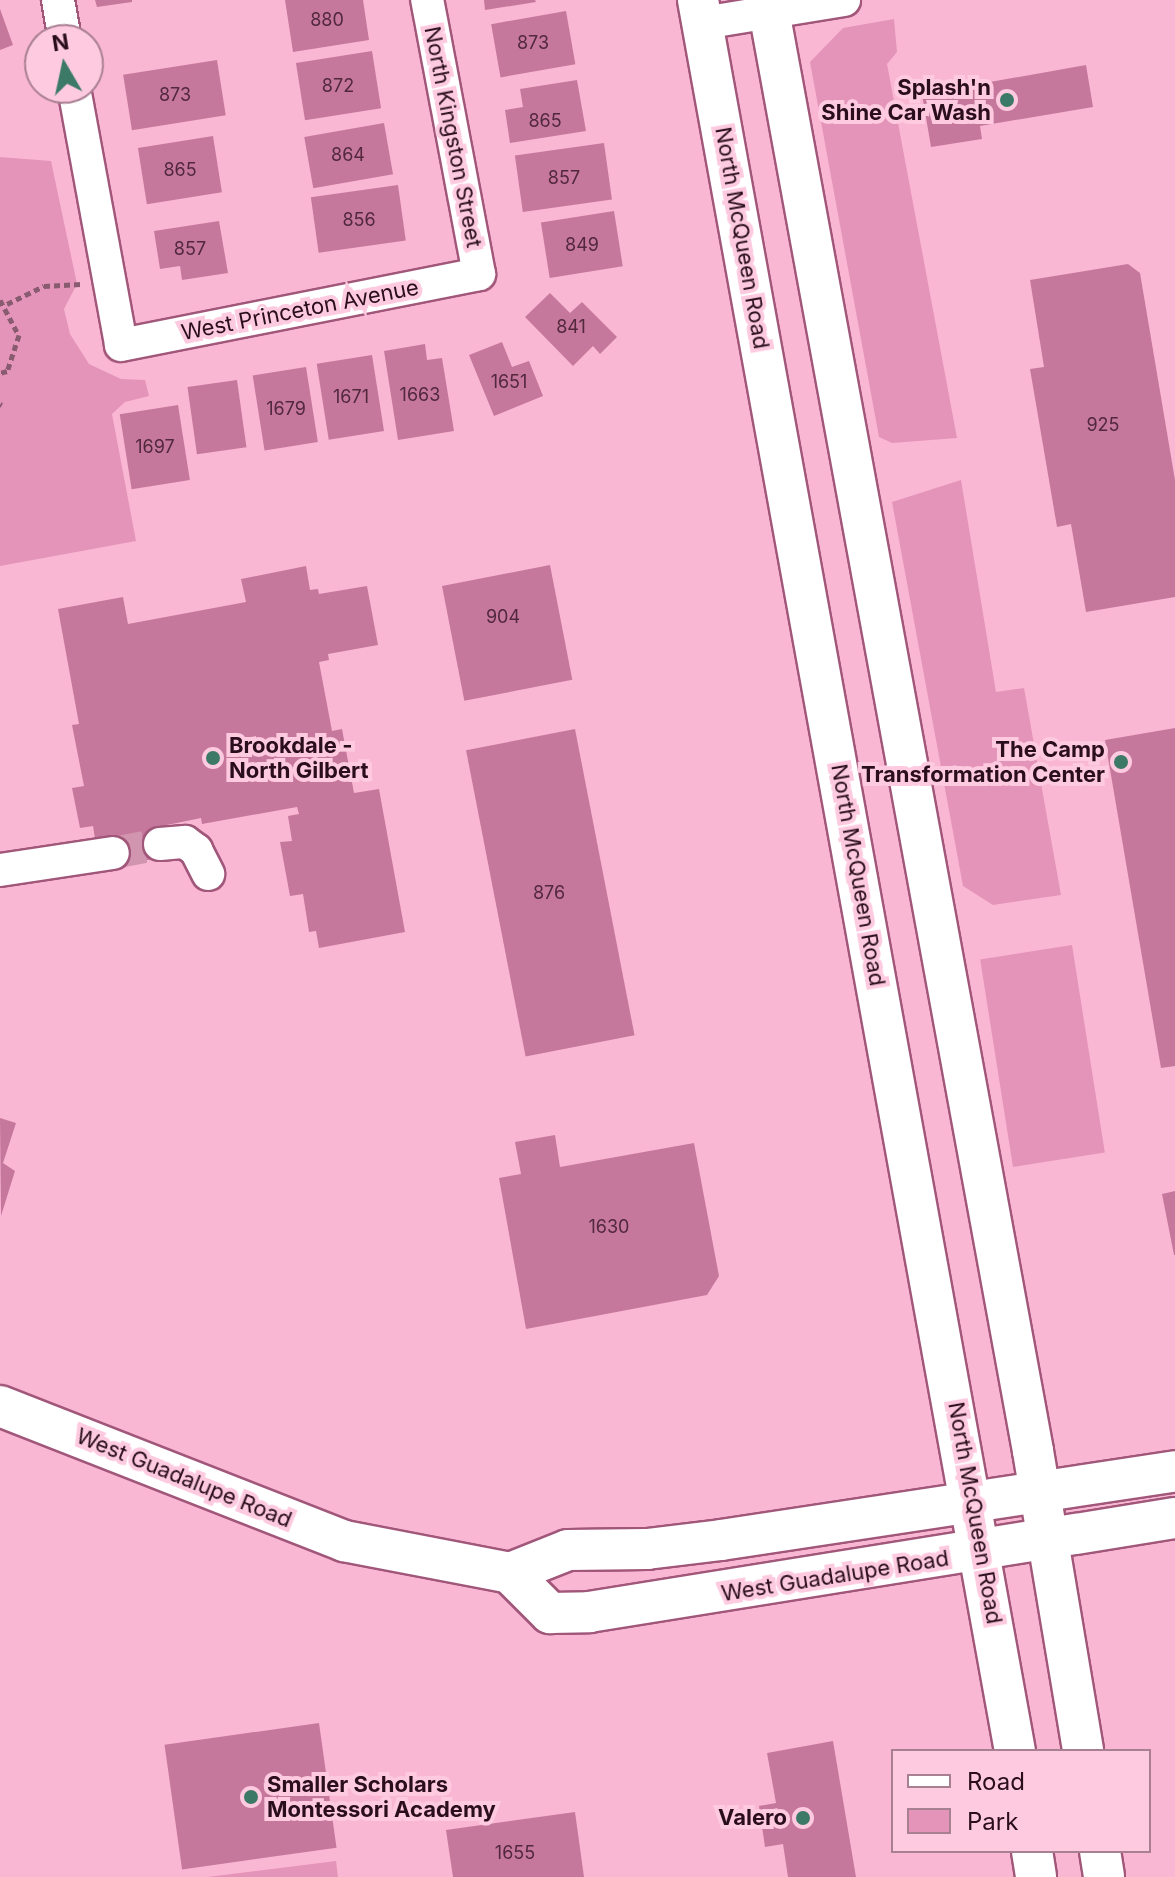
<!DOCTYPE html>
<style>
body{margin:0}
#map{position:relative;width:1175px;height:1877px;overflow:hidden;background:#fab7d4;font-family:Inter,sans-serif}
div>[style]{position:absolute}
.green>*{inset:0;background:#e494b9;transform-origin:0 0}
.building>*{inset:0;background:#c6789c;transform-origin:0 0}
.minor-tunnel>*{height:32px;margin-top:-16px;transform-origin:0;background:repeating-linear-gradient(90deg,#d195af 0 32px,transparent 0 48px)}
.path>*{height:5px;margin-top:-2.5px;transform-origin:0;background:repeating-linear-gradient(90deg,#895b70 0 6px,transparent 0 10px)}
.roads{filter:drop-shadow(2px 0 #a1577a) drop-shadow(-2px 0 #a1577a) drop-shadow(0 2px #a1577a) drop-shadow(0 -2px #a1577a)}
.minor>*{height:32px;margin:-16px;padding:0 16px;transform-origin:16px;border-radius:16px;background:#fff}
.major>*{height:40px;margin:-20px;padding:0 20px;transform-origin:20px;border-radius:20px;background:#fff}
.dots>*{width:22px;height:22px;translate:-50% -50%;box-sizing:border-box;border:4px solid #fdcae0;border-radius:50%}
span{translate:-50% -50%;white-space:nowrap;text-align:center;line-height:1.15;-webkit-text-stroke:8px #fdcae0;paint-order:stroke}
.number-label{font-size:18px;color:#52283d}
.number-label span{-webkit-text-stroke-width:0}
.poi-label{font-size:22px;color:#2b0e1d;font-weight:700}
.right{translate:-100% -50%;text-align:right}
.left{translate:0 -50%;text-align:left}
.street-label{font-size:22px;color:#2b0e1d}
.legend{position:absolute;left:891px;top:1749px;width:260px;height:104px;box-sizing:border-box;background:#fdcae0;border:2px solid #a97f92;margin:0;padding:10px 14px;list-style:none;font-size:24px;color:#2b0e1d}
.legend li{display:flex;align-items:center;gap:16px;height:40px}
.legend b{width:40px;border:2px solid #a97f92}
.north{position:absolute;left:24px;top:24px;width:80px;height:80px;box-sizing:border-box;background:#fdcae0;border:2px solid #a97f92;border-radius:50%;rotate:351deg;font-size:22px;font-weight:700;line-height:32px;text-align:center;color:#2b0e1d}
.north::after{content:'';display:block;margin:auto;width:28px;height:36px;background:#3c7a67;clip-path:polygon(50% 0,100% 100%,50% 72%,0 100%)}
</style>
<div id="map">
<div class="green">
<i style="clip-path:polygon(894px 19px,897px 52px,887px 64px,957px 438px,892px 443px,879px 437px,810px 62px,843px 28px)"></i>
<i style="clip-path:polygon(0 157px,51px 161px,77px 284px,64px 309px,70px 334px,89px 364px,121px 379px,145px 380px,149px 396px,125px 402px,112px 414px,136px 541px,0 566px)"></i>
<i style="clip-path:polygon(961px 480px,996px 692px,1024px 688px,1061px 895px,993px 905px,963px 886px,892px 502px)"></i>
<i style="left:1072px;top:945px;width:210px;height:93px;rotate:81deg"></i>
<i style="clip-path:polygon(336px 1861px,338px 1877px,207px 1877px)"></i>
</div>
<div class="building">
<i style="clip-path:polygon(95px 0,132px 0,132px 2px,97px 7px)"></i>
<i style="clip-path:polygon(285px 0,363px 0,369px 40px,293px 52px)"></i>
<i style="clip-path:polygon(484px 0,535px 0,536px 2px,485px 10px)"></i>
<i style="clip-path:polygon(0 9px,13px 45px,0 50px)"></i>
<i style="left:566px;top:11px;width:54px;height:76px;rotate:80deg"></i>
<i style="left:372px;top:51px;width:58px;height:77px;rotate:81deg"></i>
<i style="left:217px;top:60px;width:56px;height:95px;rotate:81deg"></i>
<i style="clip-path:polygon(1086px 65px,1093px 107px,980px 126px,982px 139px,931px 147px,922px 94px)"></i>
<i style="clip-path:polygon(577px 80px,586px 131px,510px 143px,505px 110px,523px 107px,520px 89px)"></i>
<i style="left:384px;top:123px;width:52px;height:81px;rotate:80deg"></i>
<i style="left:213px;top:136px;width:57px;height:76px;rotate:81deg"></i>
<i style="left:604px;top:143px;width:57px;height:90px;rotate:82deg"></i>
<i style="left:398px;top:185px;width:56px;height:88px;rotate:82deg"></i>
<i style="left:614px;top:211px;width:56px;height:74px;rotate:81deg"></i>
<i style="clip-path:polygon(219px 221px,228px 273px,182px 280px,180px 266px,160px 269px,154px 231px)"></i>
<i style="clip-path:polygon(1128px 264px,1140px 273px,1175px 480px,1175px 597px,1086px 612px,1071px 524px,1057px 527px,1030px 369px,1044px 367px,1030px 280px)"></i>
<i style="clip-path:polygon(550px 293px,570px 313px,582px 302px,617px 337px,600px 354px,593px 346px,573px 366px,525px 317px)"></i>
<i style="clip-path:polygon(502px 342px,512px 367px,529px 361px,543px 396px,494px 416px,469px 355px)"></i>
<i style="clip-path:polygon(425px 344px,427px 360px,442px 358px,454px 431px,398px 440px,384px 351px)"></i>
<i style="left:372px;top:355px;width:77px;height:56px;rotate:81deg"></i>
<i style="left:306px;top:367px;width:76px;height:54px;rotate:81deg"></i>
<i style="left:237px;top:380px;width:68px;height:50px;rotate:82deg"></i>
<i style="left:178px;top:405px;width:76px;height:59px;rotate:81deg"></i>
<i style="left:550px;top:565px;width:117px;height:110px;rotate:79deg"></i>
<i style="clip-path:polygon(306px 566px,310px 590px,318px 589px,319px 594px,367px 586px,378px 645px,328px 654px,329px 660px,319px 662px,332px 731px,342px 729px,354px 793px,379px 789px,405px 932px,319px 948px,316px 931px,309px 932px,303px 894px,290px 896px,280px 842px,292px 841px,288px 816px,299px 814px,297px 807px,202px 824px,201px 818px,167px 825px,163px 857px,116px 866px,96px 845px,93px 826px,80px 828px,72px 788px,84px 786px,72px 725px,79px 724px,58px 609px,123px 597px,128px 624px,246px 602px,241px 579px)"></i>
<i style="clip-path:polygon(1175px 728px,1175px 1066px,1161px 1068px,1105px 740px)"></i>
<i style="left:575px;top:729px;width:312px;height:111px;rotate:79deg"></i>
<i style="clip-path:polygon(0 1118px,16px 1123px,3px 1163px,15px 1171px,1px 1216px)"></i>
<i style="clip-path:polygon(555px 1135px,560px 1167px,694px 1143px,719px 1276px,707px 1295px,526px 1329px,499px 1178px,521px 1174px,515px 1142px)"></i>
<i style="clip-path:polygon(1175px 1191px,1175px 1255px,1174px 1255px,1162px 1194px)"></i>
<i style="left:319px;top:1723px;width:126px;height:156px;rotate:82deg"></i>
<i style="clip-path:polygon(833px 1741px,856px 1877px,788px 1877px,783px 1844px,765px 1847px,759px 1806px,776px 1803px,767px 1753px)"></i>
<i style="clip-path:polygon(575px 1812px,584px 1877px,453px 1877px,446px 1830px)"></i>
</div>
<div class="minor-tunnel">
<i style="left:113px;top:853px;width:48px;rotate:-10.8deg"></i>
</div>
<div class="path">
<i style="left:0;top:300px;width:40px;rotate:62deg"></i>
<i style="left:19px;top:335px;width:38px;rotate:108deg"></i>
<i style="left:7px;top:371px;width:7px;rotate:164deg"></i>
<i style="left:7px;top:304px;width:41px;rotate:-25.9deg"></i>
<i style="left:44px;top:286px;width:37px;rotate:-3deg"></i>
<i style="left:0;top:404px;width:2px;rotate:27deg"></i>
</div>
<div class="roads">
<div class="minor">
<i style="left:58px;top:0;width:41px;rotate:80.1deg"></i>
<i style="left:703px;top:23px;width:143px;rotate:-9.3deg"></i>
<i style="left:74px;top:88px;width:261px;rotate:79.6deg"></i>
<i style="left:121px;top:345px;width:365px;rotate:-11.2deg"></i>
<i style="left:479px;top:274px;width:279px;rotate:-100.7deg"></i>
<i style="left:160px;top:844px;width:25px;rotate:-5deg"></i>
<i style="left:185px;top:842px;width:14px;rotate:36deg"></i>
<i style="left:196px;top:850px;width:27px;rotate:63deg"></i>
<i style="left:0;top:870px;width:114px;rotate:-8.6deg"></i>
</div>
<div class="major">
<i style="left:698px;top:0;width:1779px;rotate:79.74deg"></i>
<i style="left:767px;top:0;width:1475px;rotate:79.61deg"></i>
<i style="left:1033px;top:1451px;width:304px;rotate:80.5deg"></i>
<i style="left:0;top:1406px;width:370px;rotate:21.4deg"></i>
<i style="left:344px;top:1541px;width:169px;rotate:10.9deg"></i>
<i style="left:510px;top:1573px;width:62px;rotate:-21.6deg"></i>
<i style="left:568px;top:1550px;width:79px;rotate:-0.7deg"></i>
<i style="left:647px;top:1549px;width:75px;rotate:-6.9deg"></i>
<i style="left:721px;top:1540px;width:459px;rotate:-8.6deg"></i>
<i style="left:510px;top:1573px;width:57px;rotate:45deg"></i>
<i style="left:550px;top:1613px;width:39px;rotate:-1deg"></i>
<i style="left:589px;top:1612px;width:593px;rotate:-9.11deg"></i>
<i style="left:1032px;top:1851px;width:26px;rotate:81deg"></i>
<i style="left:1100px;top:1851px;width:26px;rotate:81deg"></i>
</div>
</div>
<div class="dots">
<i style="left:1007px;top:100px;background:#3c7a67"></i>
<i style="left:213px;top:758px;background:#3c7a67"></i>
<i style="left:1121px;top:762px;background:#3c7a67"></i>
<i style="left:251px;top:1797px;background:#3c7a67"></i>
<i style="left:803px;top:1818px;background:#3c7a67"></i>
</div>
<div class="number-label">
<span style="left:327px;top:20px">880</span>
<span style="left:533px;top:43px">873</span>
<span style="left:338px;top:86px">872</span>
<span style="left:175px;top:95px">873</span>
<span style="left:545px;top:121px">865</span>
<span style="left:348px;top:155px">864</span>
<span style="left:180px;top:170px">865</span>
<span style="left:564px;top:178px">857</span>
<span style="left:359px;top:220px">856</span>
<span style="left:582px;top:245px">849</span>
<span style="left:190px;top:249px">857</span>
<span style="left:571px;top:327px">841</span>
<span style="left:509px;top:382px">1651</span>
<span style="left:420px;top:395px">1663</span>
<span style="left:351px;top:397px">1671</span>
<span style="left:286px;top:409px">1679</span>
<span style="left:1103px;top:425px">925</span>
<span style="left:155px;top:447px">1697</span>
<span style="left:503px;top:617px">904</span>
<span style="left:549px;top:893px">876</span>
<span style="left:609px;top:1227px">1630</span>
<span style="left:515px;top:1853px">1655</span>
</div>
<div class="poi-label">
<span class="right" style="left:991px;top:100px">Splash'n<br>Shine Car Wash</span>
<span class="left" style="left:229px;top:758px">Brookdale -<br>North Gilbert</span>
<span class="right" style="left:1105px;top:762px">The Camp<br>Transformation Center</span>
<span class="left" style="left:267px;top:1797px">Smaller Scholars<br>Montessori Academy</span>
<span class="right" style="left:787px;top:1818px">Valero</span>
</div>
<div class="street-label">
<span style="left:453px;top:137px;rotate:79deg">North Kingston Street</span>
<span style="left:742px;top:238px;rotate:80deg">North McQueen Road</span>
<span style="left:300px;top:310px;rotate:-11deg">West Princeton Avenue</span>
<span style="left:858px;top:875px;rotate:80deg">North McQueen Road</span>
<span style="left:184px;top:1478px;rotate:22deg">West Guadalupe Road</span>
<span style="left:975px;top:1513px;rotate:80deg">North McQueen Road</span>
<span style="left:835px;top:1576px;rotate:-9deg">West Guadalupe Road</span>
</div>
<ul class="legend">
<li><b style="height:10px;background:#fff"></b>Road</li>
<li><b style="height:22px;background:#e494b9"></b>Park</li>
</ul>
<div class="north">N</div>
</div>
